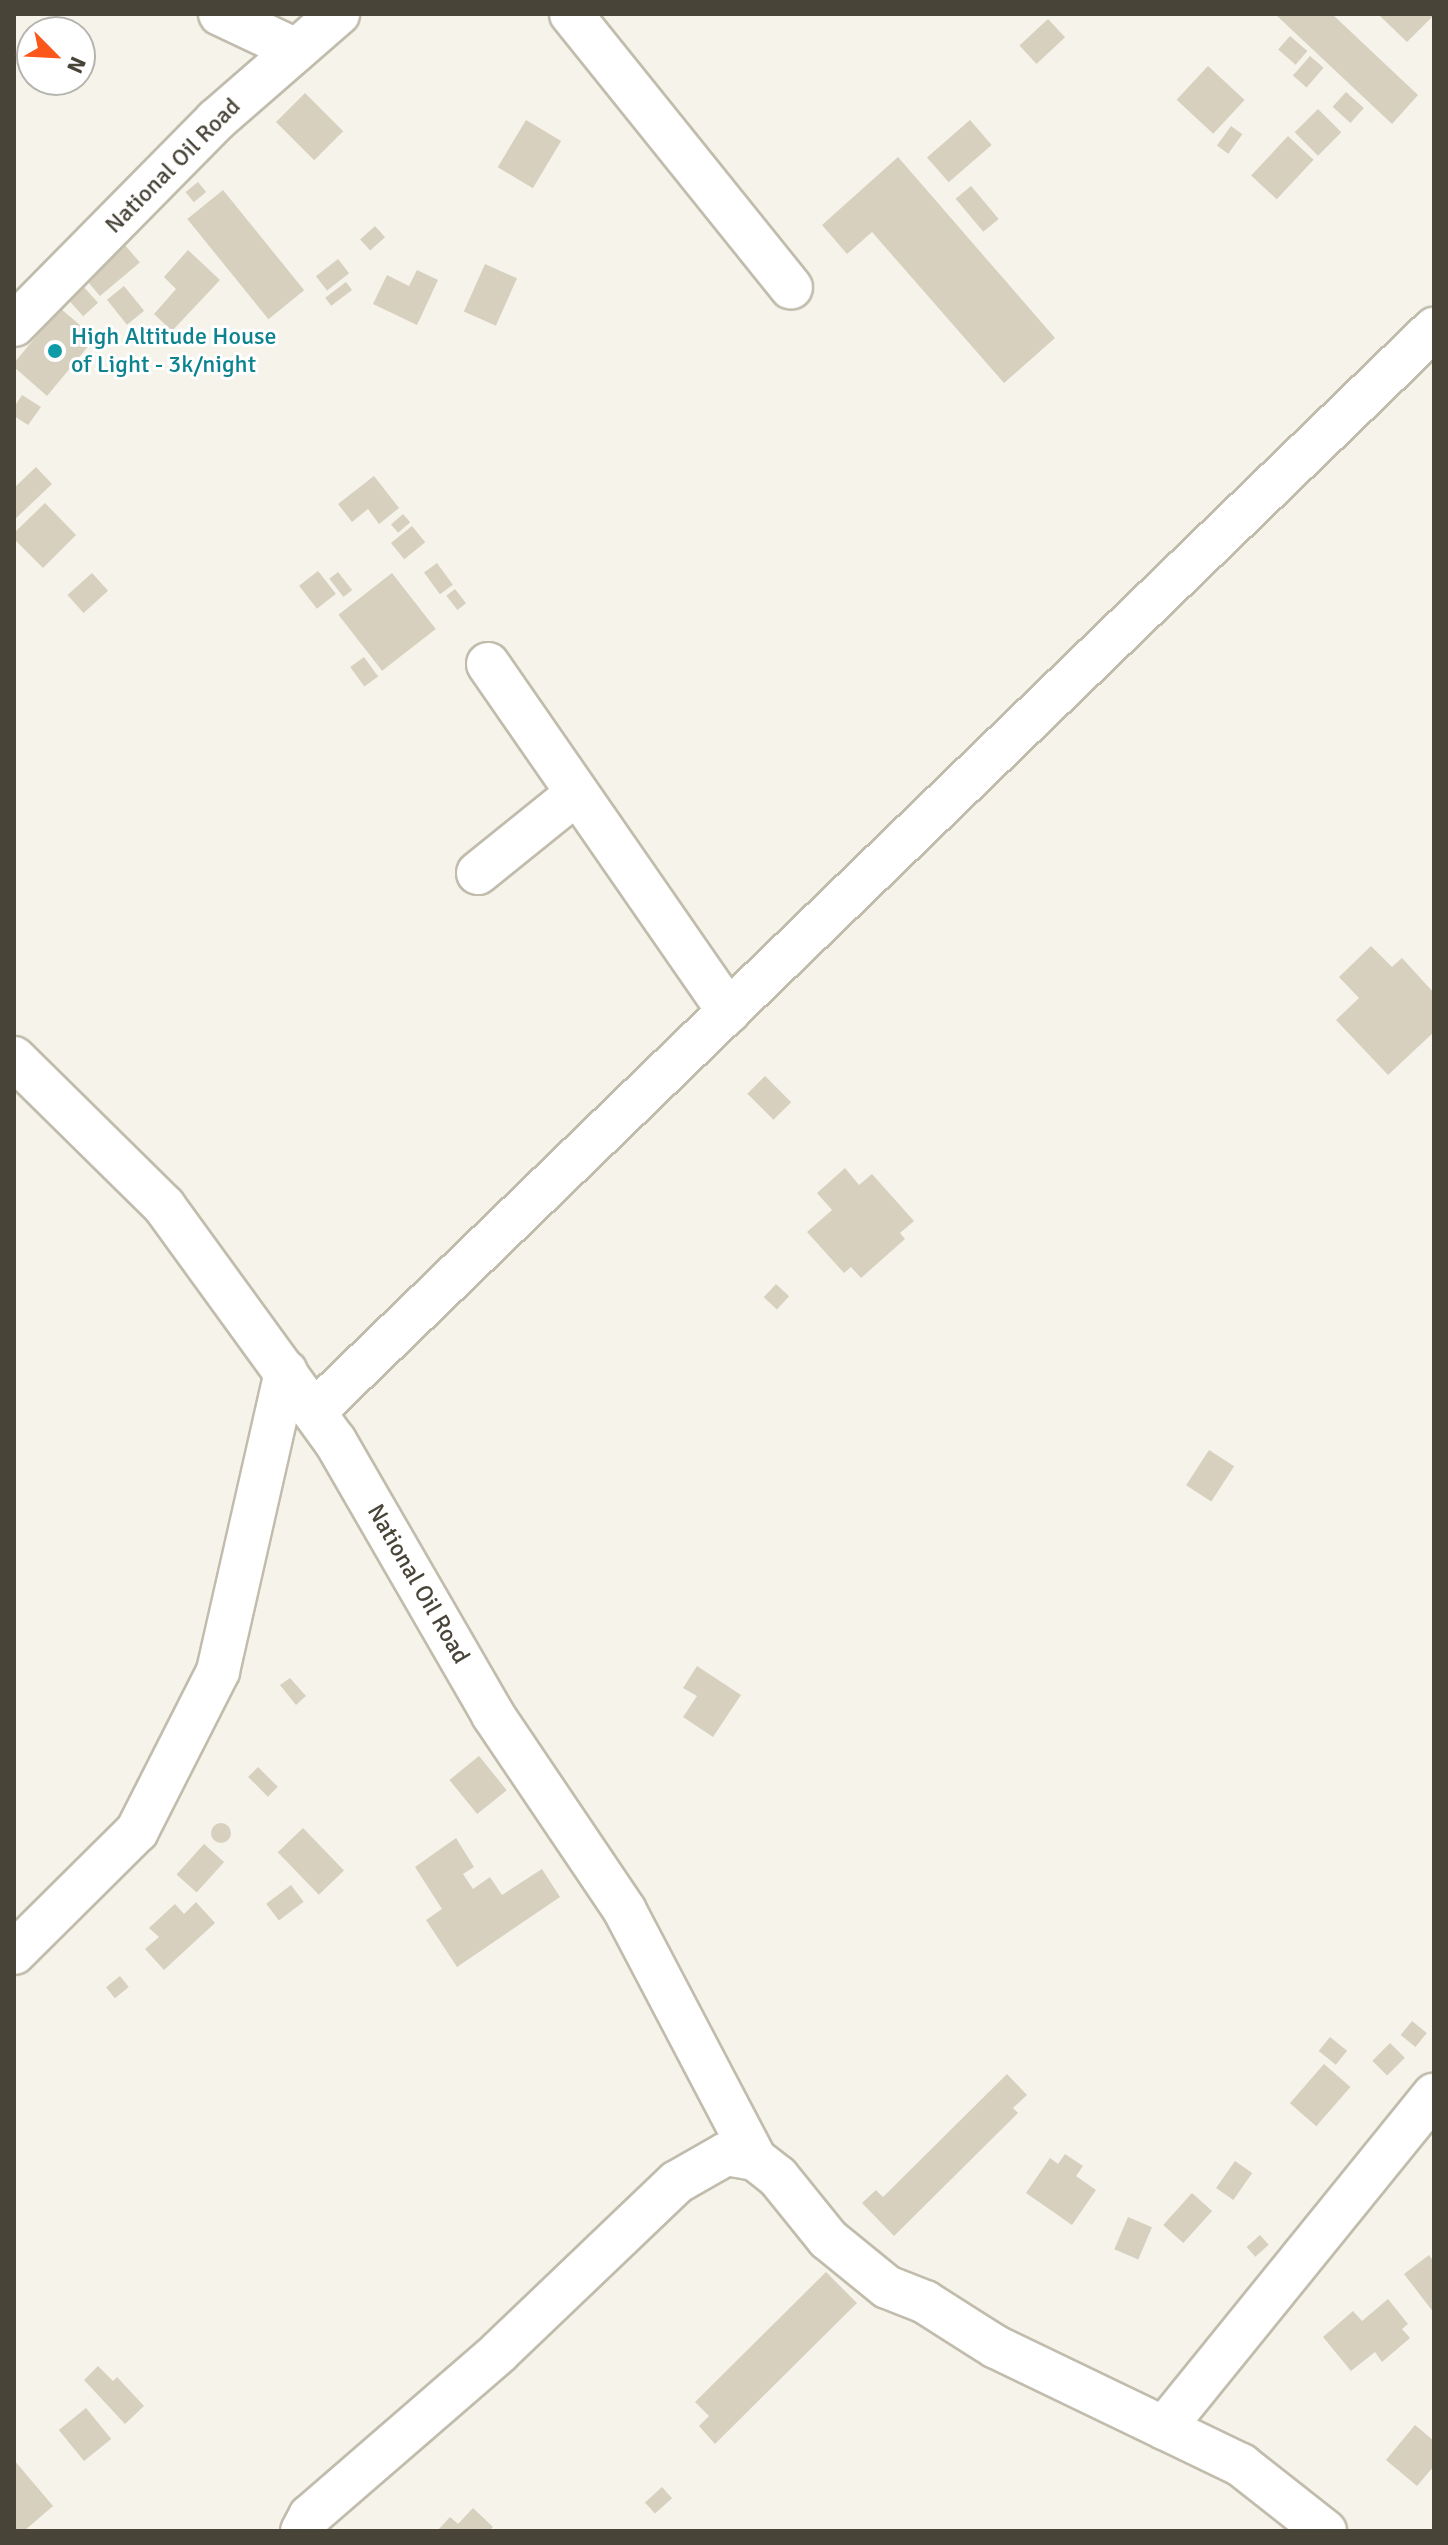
<!DOCTYPE html>
<style>
body{margin:0}
#map{position:relative;width:1448px;height:2545px;overflow:hidden;background:#f5f3ea;font-family:Signika,sans-serif}
div>[style]{position:absolute}
.building>*{inset:0;background:#d7d0bf;transform-origin:0 0}
.round{border-radius:50%}
.roads{filter:drop-shadow(2px 0 #c1bcac) drop-shadow(-2px 0 #c1bcac) drop-shadow(0 2px #c1bcac) drop-shadow(0 -2px #c1bcac)}
.minor>*{height:42px;margin:-21px;padding:0 21px;transform-origin:21px;border-radius:21px;background:#fff}
.dots>*{width:22px;height:22px;translate:-50% -50%;box-sizing:border-box;border:4px solid #fff;border-radius:50%}
span{translate:-50% -50%;white-space:nowrap;text-align:center;line-height:1.15;-webkit-text-stroke:6px #fff;paint-order:stroke}
.street-label{font-size:24px;color:#494438}
.culture-label{font-size:24px;color:#0d838f}
.left{translate:0 -50%;text-align:left}
.frame{position:absolute;inset:0;border:16px solid #494438;pointer-events:none}
.north{position:absolute;left:16px;top:16px;width:80px;height:80px;box-sizing:border-box;background:#fff;border:2px solid #b6b4af;border-radius:50%;rotate:114deg;font-size:22px;font-weight:700;line-height:32px;text-align:center;color:#494438}
.north::after{content:'';display:block;margin:auto;width:28px;height:36px;background:#fb571b;clip-path:polygon(50% 0,100% 100%,50% 72%,0 100%)}
</style>
<div id="map">
<div class="building">
<i style="clip-path:polygon(1275px 14px,1332px 14px,1418px 95px,1392px 124px)"></i>
<i style="clip-path:polygon(1378px 14px,1434px 14px,1434px 15px,1407px 42px)"></i>
<i style="left:1048px;top:19px;width:25px;height:39px;rotate:47deg"></i>
<i style="left:1290px;top:36px;width:23px;height:18px;rotate:41deg"></i>
<i style="left:1310px;top:56px;width:18px;height:26px;rotate:41deg"></i>
<i style="left:1208px;top:66px;width:50px;height:46px;rotate:43deg"></i>
<i style="left:1346px;top:92px;width:24px;height:20px;rotate:42deg"></i>
<i style="left:305px;top:93px;width:54px;height:41px;rotate:45deg"></i>
<i style="left:1318px;top:109px;width:33px;height:33px;rotate:45deg"></i>
<i style="left:526px;top:120px;width:41px;height:55px;rotate:31deg"></i>
<i style="left:970px;top:120px;width:33px;height:57px;rotate:49deg"></i>
<i style="left:1231px;top:126px;width:14px;height:24px;rotate:36deg"></i>
<i style="left:1288px;top:136px;width:35px;height:54px;rotate:43deg"></i>
<i style="clip-path:polygon(898px 157px,1055px 338px,1004px 383px,872px 232px,847px 254px,822px 225px)"></i>
<i style="left:198px;top:182px;width:13px;height:16px;rotate:51deg"></i>
<i style="left:971px;top:186px;width:43px;height:20px;rotate:50deg"></i>
<i style="left:223px;top:190px;width:129px;height:46px;rotate:51deg"></i>
<i style="left:375px;top:226px;width:15px;height:20px;rotate:48deg"></i>
<i style="left:125px;top:245px;width:23px;height:52px;rotate:50deg"></i>
<i style="clip-path:polygon(188px 250px,220px 280px,172px 331px,154px 314px,176px 289px,164px 277px)"></i>
<i style="left:338px;top:259px;width:18px;height:28px;rotate:52deg"></i>
<i style="left:485px;top:264px;width:35px;height:52px;rotate:24deg"></i>
<i style="clip-path:polygon(417px 270px,438px 280px,417px 325px,373px 304px,387px 275px,409px 286px)"></i>
<i style="left:346px;top:282px;width:10px;height:26px;rotate:53deg"></i>
<i style="left:82px;top:285px;width:24px;height:20px;rotate:48deg"></i>
<i style="left:124px;top:286px;width:32px;height:22px;rotate:51deg"></i>
<i style="clip-path:polygon(60px 308px,95px 338px,47px 396px,14px 367px,14px 363px)"></i>
<i style="clip-path:polygon(22px 395px,41px 407px,28px 425px,14px 416px,14px 407px)"></i>
<i style="clip-path:polygon(36px 467px,52px 484px,14px 520px,14px 488px)"></i>
<i style="clip-path:polygon(374px 476px,399px 508px,379px 524px,368px 509px,352px 522px,338px 504px)"></i>
<i style="clip-path:polygon(45px 503px,76px 535px,43px 568px,14px 539px,14px 533px)"></i>
<i style="left:403px;top:514px;width:11px;height:16px;rotate:49deg"></i>
<i style="left:412px;top:526px;width:21px;height:27px;rotate:51deg"></i>
<i style="left:437px;top:563px;width:27px;height:16px;rotate:54deg"></i>
<i style="left:318px;top:571px;width:29px;height:24px;rotate:52deg"></i>
<i style="left:338px;top:572px;width:23px;height:11px;rotate:52deg"></i>
<i style="left:92px;top:573px;width:24px;height:33px;rotate:48deg"></i>
<i style="left:392px;top:573px;width:71px;height:68px;rotate:52deg"></i>
<i style="left:455px;top:589px;width:18px;height:11px;rotate:52deg"></i>
<i style="left:364px;top:657px;width:24px;height:17px;rotate:54deg"></i>
<i style="clip-path:polygon(1371px 946px,1392px 967px,1402px 958px,1434px 993px,1434px 1032px,1388px 1075px,1336px 1020px,1359px 998px,1339px 977px)"></i>
<i style="left:765px;top:1076px;width:37px;height:25px;rotate:45deg"></i>
<i style="clip-path:polygon(845px 1168px,859px 1185px,872px 1174px,914px 1221px,900px 1233px,905px 1239px,861px 1278px,851px 1267px,844px 1273px,807px 1232px,832px 1210px,817px 1193px)"></i>
<i style="left:776px;top:1284px;width:18px;height:18px;rotate:43deg"></i>
<i style="left:1209px;top:1450px;width:30px;height:42px;rotate:33deg"></i>
<i style="clip-path:polygon(697px 1666px,741px 1695px,713px 1737px,683px 1717px,697px 1696px,683px 1688px)"></i>
<i style="clip-path:polygon(290px 1678px,306px 1696px,296px 1705px,280px 1685px)"></i>
<i style="left:479px;top:1756px;width:44px;height:38px;rotate:51deg"></i>
<i style="left:258px;top:1767px;width:28px;height:14px;rotate:45deg"></i>
<i class="round" style="left:211px;top:1823px;width:20px;height:20px"></i>
<i style="left:303px;top:1828px;width:59px;height:35px;rotate:46deg"></i>
<i style="clip-path:polygon(456px 1838px,474px 1867px,463px 1874px,473px 1889px,490px 1877px,502px 1895px,542px 1869px,560px 1897px,457px 1967px,426px 1920px,442px 1909px,415px 1867px)"></i>
<i style="left:204px;top:1844px;width:27px;height:41px;rotate:42deg"></i>
<i style="left:291px;top:1885px;width:21px;height:31px;rotate:53deg"></i>
<i style="clip-path:polygon(196px 1902px,215px 1923px,164px 1970px,145px 1949px,159px 1937px,149px 1928px,175px 1904px,184px 1914px)"></i>
<i style="left:120px;top:1976px;width:14px;height:18px;rotate:51deg"></i>
<i style="left:1412px;top:2021px;width:19px;height:18px;rotate:39deg"></i>
<i style="left:1330px;top:2037px;width:22px;height:18px;rotate:39deg"></i>
<i style="left:1390px;top:2043px;width:21px;height:25px;rotate:45deg"></i>
<i style="left:1324px;top:2064px;width:35px;height:52px;rotate:41deg"></i>
<i style="clip-path:polygon(1007px 2074px,1027px 2095px,1013px 2108px,1018px 2113px,894px 2236px,862px 2203px,876px 2190px,883px 2197px)"></i>
<i style="clip-path:polygon(1065px 2154px,1083px 2166px,1076px 2176px,1096px 2190px,1072px 2225px,1026px 2193px,1050px 2158px,1058px 2164px)"></i>
<i style="left:1235px;top:2161px;width:21px;height:33px;rotate:35deg"></i>
<i style="left:1192px;top:2193px;width:27px;height:43px;rotate:42deg"></i>
<i style="left:1128px;top:2217px;width:26px;height:35px;rotate:23deg"></i>
<i style="left:1260px;top:2235px;width:13px;height:18px;rotate:48deg"></i>
<i style="clip-path:polygon(1429px 2255px,1434px 2262px,1434px 2313px,1404px 2274px)"></i>
<i style="clip-path:polygon(826px 2272px,857px 2303px,715px 2444px,699px 2426px,709px 2416px,695px 2402px)"></i>
<i style="clip-path:polygon(1388px 2299px,1408px 2324px,1402px 2329px,1410px 2338px,1382px 2362px,1375px 2352px,1351px 2371px,1323px 2337px,1353px 2311px,1362px 2321px)"></i>
<i style="clip-path:polygon(98px 2366px,113px 2381px,117px 2377px,144px 2406px,125px 2424px,84px 2380px)"></i>
<i style="left:86px;top:2408px;width:40px;height:35px;rotate:51deg"></i>
<i style="clip-path:polygon(1415px 2425px,1434px 2441px,1434px 2466px,1417px 2486px,1386px 2460px)"></i>
<i style="clip-path:polygon(14px 2460px,53px 2506px,24px 2531px,14px 2531px)"></i>
<i style="left:662px;top:2487px;width:15px;height:23px;rotate:48deg"></i>
<i style="clip-path:polygon(473px 2508px,493px 2527px,489px 2531px,437px 2531px,450px 2517px,458px 2524px)"></i>
</div>
<div class="roads">
<div class="minor">
<i style="left:220px;top:14px;width:84px;rotate:25.3deg"></i>
<i style="left:571px;top:14px;width:351px;rotate:51.2deg"></i>
<i style="left:14px;top:325px;width:288px;rotate:-45.4deg"></i>
<i style="left:216px;top:120px;width:162px;rotate:-41deg"></i>
<i style="left:488px;top:664px;width:423px;rotate:55.3deg"></i>
<i style="left:478px;top:873px;width:127px;rotate:-38.9deg"></i>
<i style="left:14px;top:1058px;width:211px;rotate:44.6deg"></i>
<i style="left:164px;top:1206px;width:291px;rotate:54deg"></i>
<i style="left:335px;top:1441px;width:316px;rotate:60deg"></i>
<i style="left:493px;top:1715px;width:236px;rotate:56deg"></i>
<i style="left:625px;top:1911px;width:280px;rotate:62.3deg"></i>
<i style="left:315px;top:1411px;width:1557px;rotate:-44.04deg"></i>
<i style="left:14px;top:1953px;width:173px;rotate:-44.8deg"></i>
<i style="left:137px;top:1831px;width:179px;rotate:-63.1deg"></i>
<i style="left:218px;top:1671px;width:307px;rotate:-77.2deg"></i>
<i style="left:1164px;top:2428px;width:429px;rotate:-51deg"></i>
<i style="left:302px;top:2531px;width:17px;rotate:-62deg"></i>
<i style="left:310px;top:2516px;width:250px;rotate:-40.9deg"></i>
<i style="left:499px;top:2352px;width:246px;rotate:-43.7deg"></i>
<i style="left:677px;top:2182px;width:56px;rotate:-29.7deg"></i>
<i style="left:726px;top:2154px;width:29px;rotate:10deg"></i>
<i style="left:755px;top:2159px;width:29px;rotate:38deg"></i>
<i style="left:778px;top:2177px;width:80px;rotate:51.1deg"></i>
<i style="left:828px;top:2239px;width:76px;rotate:39.1deg"></i>
<i style="left:887px;top:2287px;width:41px;rotate:21.5deg"></i>
<i style="left:925px;top:2302px;width:84px;rotate:32.4deg"></i>
<i style="left:996px;top:2347px;width:272px;rotate:25.7deg"></i>
<i style="left:1241px;top:2465px;width:107px;rotate:38.2deg"></i>
</div>
</div>
<div class="dots">
<i style="left:55px;top:351px;background:#0f9aa8"></i>
</div>
<div class="street-label">
<span style="left:173px;top:166px;rotate:-45deg">National Oil Road</span>
<span style="left:418px;top:1584px;rotate:60deg">National Oil Road</span>
</div>
<div class="culture-label">
<span class="left" style="left:71px;top:351px">High Altitude House<br>of Light - 3k/night</span>
</div>
<div class="frame"></div>
<div class="north">N</div>
</div>
